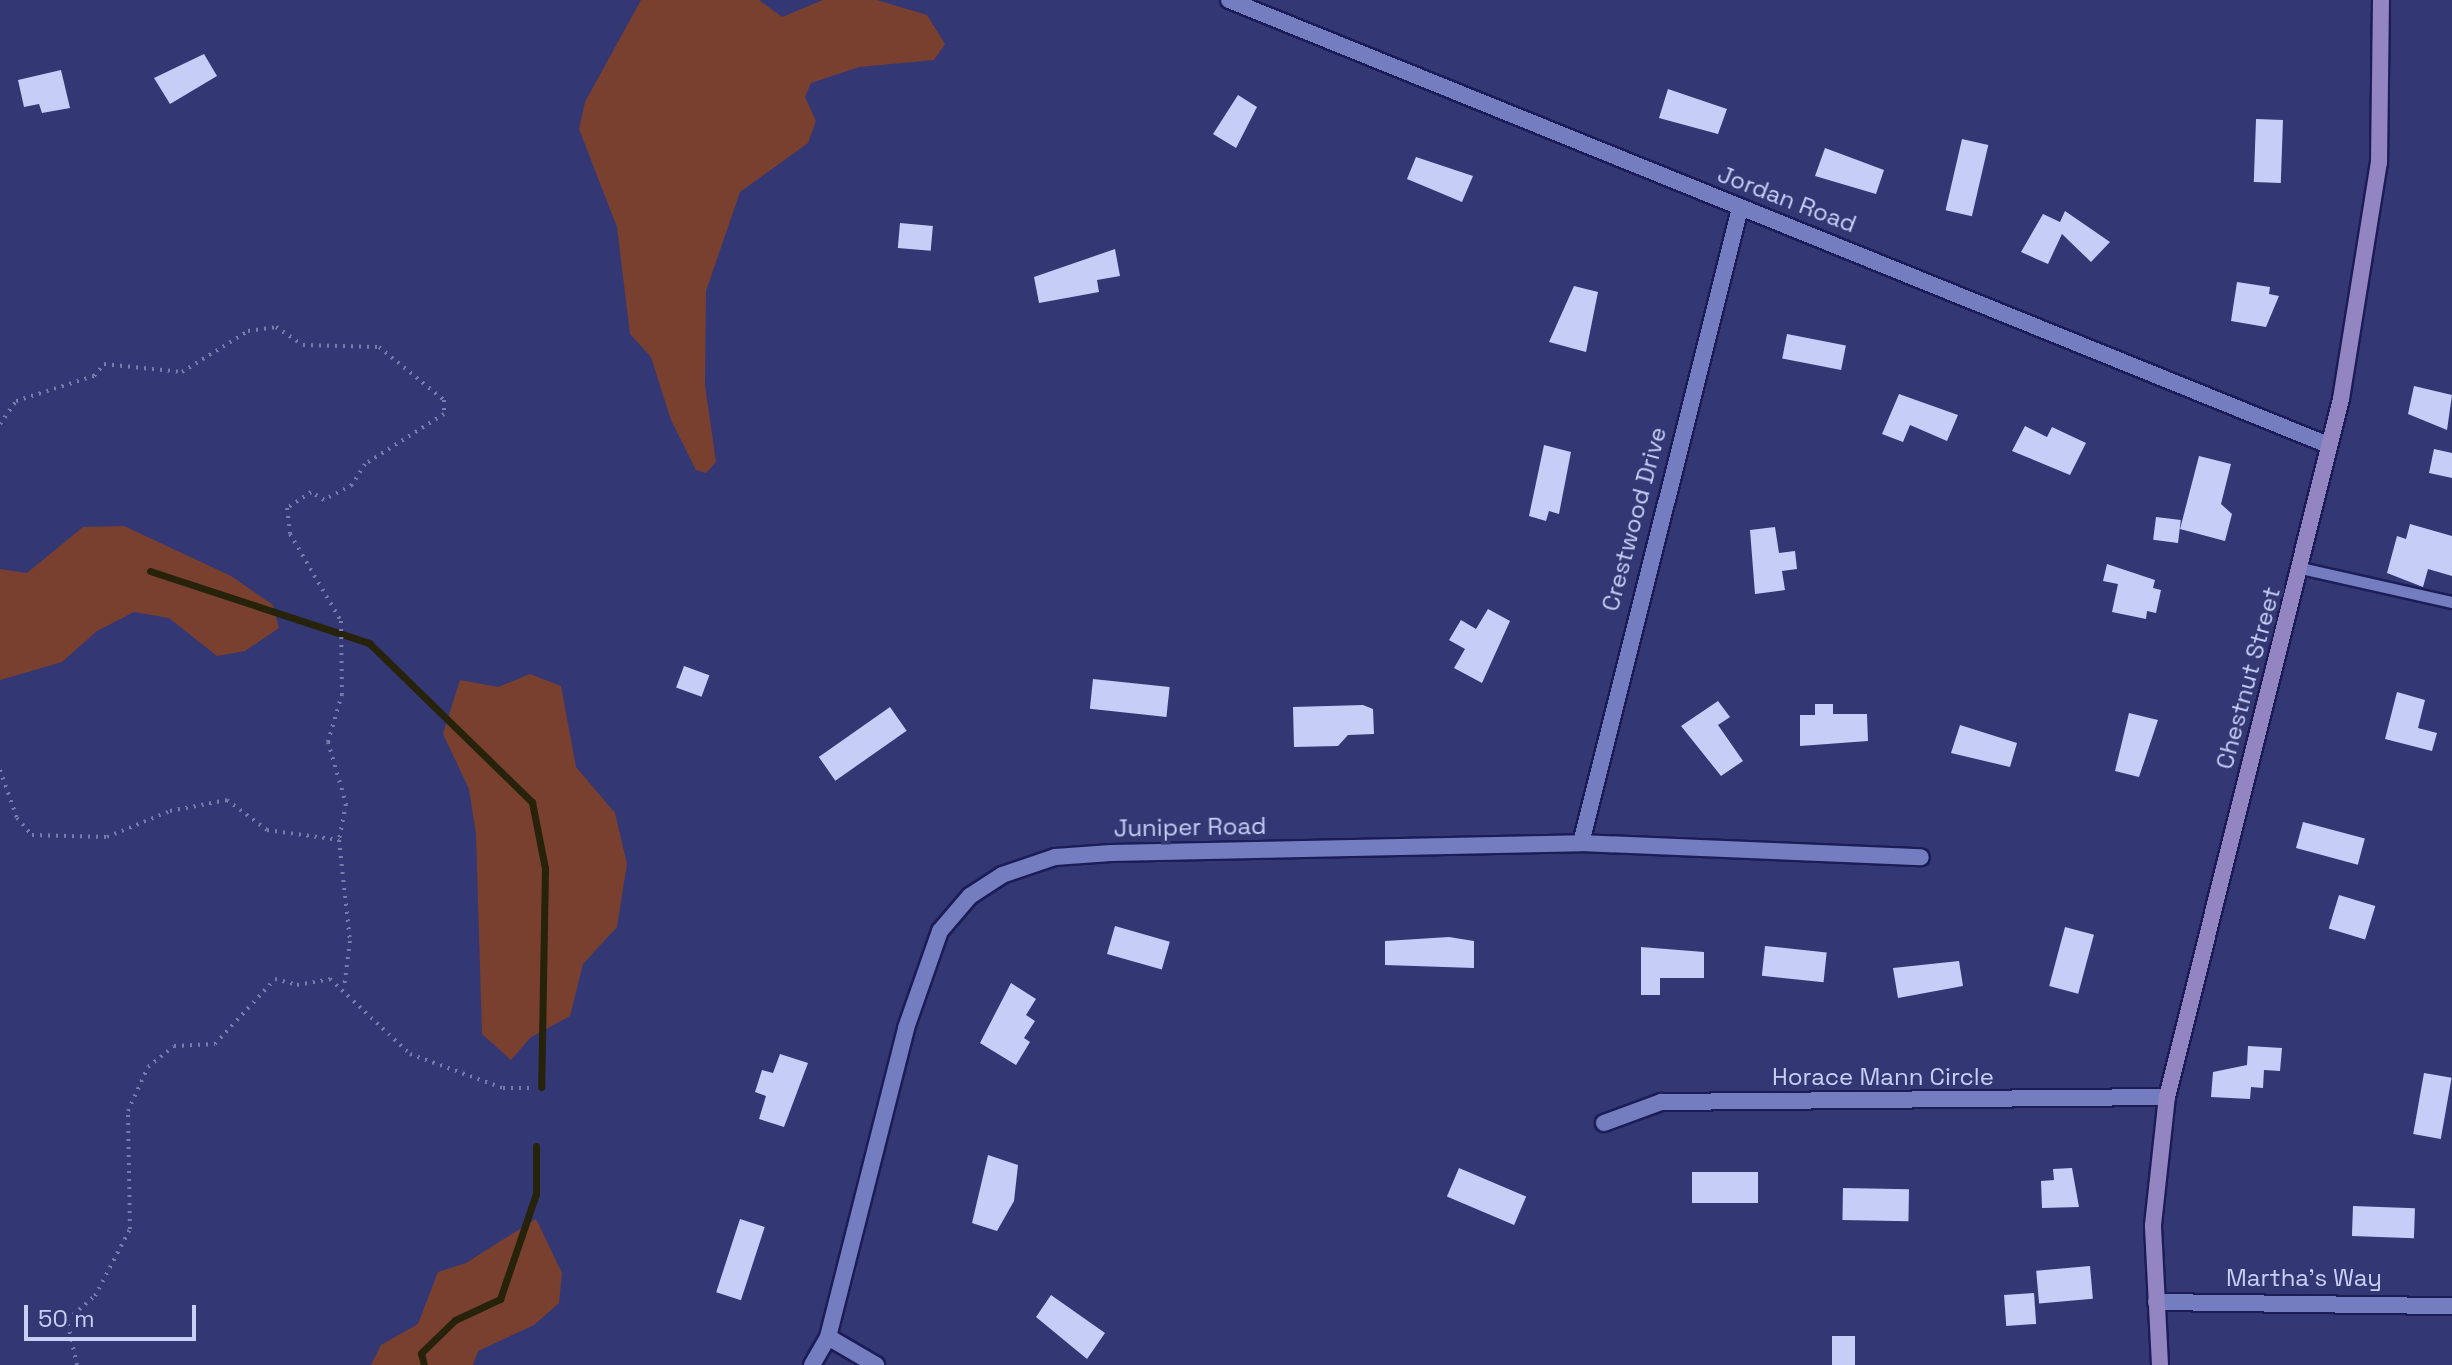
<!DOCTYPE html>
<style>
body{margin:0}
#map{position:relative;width:2452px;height:1365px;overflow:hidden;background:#333774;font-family:"Space Grotesk",sans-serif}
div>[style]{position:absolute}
.green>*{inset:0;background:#7a402f}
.stream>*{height:7px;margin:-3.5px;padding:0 3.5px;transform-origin:3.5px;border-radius:3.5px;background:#27220a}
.building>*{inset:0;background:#c6cef7;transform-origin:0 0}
.path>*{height:4px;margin-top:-2px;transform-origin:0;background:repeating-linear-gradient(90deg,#767cae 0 2px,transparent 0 8px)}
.roads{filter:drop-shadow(2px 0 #1c1c56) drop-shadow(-2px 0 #1c1c56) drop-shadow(0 2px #1c1c56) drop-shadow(0 -2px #1c1c56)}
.lane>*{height:11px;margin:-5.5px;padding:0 5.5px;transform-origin:5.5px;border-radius:5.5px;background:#747dc0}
.street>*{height:16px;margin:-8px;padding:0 8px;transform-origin:8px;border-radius:8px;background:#747dc0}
.secondary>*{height:16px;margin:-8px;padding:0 8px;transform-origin:8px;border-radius:8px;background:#9384c2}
span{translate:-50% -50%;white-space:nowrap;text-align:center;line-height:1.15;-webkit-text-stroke:8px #333774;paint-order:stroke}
.street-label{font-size:24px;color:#c9d0f5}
.scale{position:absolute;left:24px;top:1305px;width:172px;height:36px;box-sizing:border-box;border:4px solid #c9d0f5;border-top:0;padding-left:10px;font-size:24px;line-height:28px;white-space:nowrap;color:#c9d0f5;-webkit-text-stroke:6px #333774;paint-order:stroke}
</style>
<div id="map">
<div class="green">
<i style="clip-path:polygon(641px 0,759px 0,782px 17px,823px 0,877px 0,927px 15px,945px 44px,934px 60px,859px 67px,811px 83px,805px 97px,816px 121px,808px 143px,740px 192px,706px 291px,705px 385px,716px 462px,706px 473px,696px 470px,671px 420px,651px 357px,630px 334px,617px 227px,579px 129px,585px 102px)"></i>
<i style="clip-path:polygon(124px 526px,231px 576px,273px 605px,279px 628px,245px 651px,217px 656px,169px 618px,134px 612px,97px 631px,62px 662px,0 680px,0 569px,27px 573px,83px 527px)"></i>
<i style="clip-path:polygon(530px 674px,561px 686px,576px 767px,615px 813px,627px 864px,617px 927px,583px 964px,570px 1016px,531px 1037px,511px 1060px,482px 1034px,476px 834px,469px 789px,443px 734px,460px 680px,498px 687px)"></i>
<i style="clip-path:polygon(536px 1219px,562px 1273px,559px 1303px,534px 1325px,478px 1351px,473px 1365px,371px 1365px,381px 1345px,418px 1324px,438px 1272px,466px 1263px)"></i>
</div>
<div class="stream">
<i style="left:150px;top:571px;width:231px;rotate:18.2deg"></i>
<i style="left:369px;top:643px;width:228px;rotate:44.3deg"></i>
<i style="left:532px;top:802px;width:67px;rotate:78.9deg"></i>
<i style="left:545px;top:868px;width:219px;rotate:91deg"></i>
<i style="left:424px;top:1365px;width:12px;rotate:-104deg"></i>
<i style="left:421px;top:1353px;width:47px;rotate:-44.1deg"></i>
<i style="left:455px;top:1320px;width:50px;rotate:-25deg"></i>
<i style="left:500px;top:1299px;width:111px;rotate:-71.1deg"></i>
<i style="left:536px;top:1194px;width:48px;rotate:-90deg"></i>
</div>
<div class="building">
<i style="clip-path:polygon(204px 54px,217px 76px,170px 104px,154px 78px)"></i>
<i style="clip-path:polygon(61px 70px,70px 108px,42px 113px,39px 104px,24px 107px,18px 80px)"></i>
<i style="clip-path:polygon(1668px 89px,1727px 109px,1718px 134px,1659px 118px)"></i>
<i style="clip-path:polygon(1238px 95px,1257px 107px,1236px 148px,1213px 134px)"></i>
<i style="left:2256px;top:119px;width:27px;height:63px;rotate:2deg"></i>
<i style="left:1962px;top:139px;width:27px;height:73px;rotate:13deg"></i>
<i style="clip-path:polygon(1825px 148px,1884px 170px,1876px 194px,1815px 176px)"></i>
<i style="clip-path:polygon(1416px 157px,1473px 176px,1462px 202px,1407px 179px)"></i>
<i style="clip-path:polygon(2065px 211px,2110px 242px,2091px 262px,2062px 234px,2048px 264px,2021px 252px,2043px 214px,2060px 222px)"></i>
<i style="left:900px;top:223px;width:33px;height:25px;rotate:5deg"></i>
<i style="clip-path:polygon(1115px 249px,1120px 276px,1097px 280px,1099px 292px,1039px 303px,1034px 277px)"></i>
<i style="clip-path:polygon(2237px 282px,2270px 287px,2269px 294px,2279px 296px,2266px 327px,2231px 321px)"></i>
<i style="clip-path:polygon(1574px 286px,1598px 292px,1586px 352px,1549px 342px)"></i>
<i style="left:1787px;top:334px;width:60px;height:25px;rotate:11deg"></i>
<i style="clip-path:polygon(2414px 386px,2452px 395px,2447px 430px,2408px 414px)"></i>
<i style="clip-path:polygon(1899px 394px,1958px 415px,1947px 441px,1910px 425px,1903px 442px,1882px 434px)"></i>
<i style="clip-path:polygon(2025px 426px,2047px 437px,2052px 427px,2086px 443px,2070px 475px,2012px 451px)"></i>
<i style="clip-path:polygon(1544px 445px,1571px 452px,1559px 514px,1549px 511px,1546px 521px,1529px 516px)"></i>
<i style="clip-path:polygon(2434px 449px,2452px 453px,2452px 478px,2429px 473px)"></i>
<i style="clip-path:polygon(2199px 456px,2231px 464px,2221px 504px,2232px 514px,2225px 541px,2180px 529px)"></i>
<i style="left:2156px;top:517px;width:25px;height:23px;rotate:7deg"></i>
<i style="clip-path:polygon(2410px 524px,2452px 536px,2452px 576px,2428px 569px,2423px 587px,2387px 573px,2397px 536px,2406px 539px)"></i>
<i style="clip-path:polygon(1775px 527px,1779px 553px,1795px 551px,1797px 569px,1782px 571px,1785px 590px,1755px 594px,1750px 530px)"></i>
<i style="clip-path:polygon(2107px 564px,2155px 580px,2153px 588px,2161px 590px,2156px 613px,2147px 611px,2146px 619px,2112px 612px,2118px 584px,2103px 581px)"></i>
<i style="clip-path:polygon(1488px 609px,1510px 621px,1482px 683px,1454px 668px,1465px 649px,1449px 640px,1461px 620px,1476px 629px)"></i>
<i style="left:684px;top:666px;width:27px;height:23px;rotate:20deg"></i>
<i style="left:1093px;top:679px;width:77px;height:30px;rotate:6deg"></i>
<i style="clip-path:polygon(2397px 692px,2425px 700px,2418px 728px,2437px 733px,2432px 751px,2385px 739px)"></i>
<i style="clip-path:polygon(1718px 701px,1730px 717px,1718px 725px,1743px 761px,1721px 776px,1681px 726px)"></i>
<i style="clip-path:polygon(1815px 704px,1833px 704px,1833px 714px,1867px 714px,1868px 741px,1800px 746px,1800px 715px,1815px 715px)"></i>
<i style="clip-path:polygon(1363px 705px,1373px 709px,1374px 734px,1348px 735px,1338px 746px,1294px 747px,1293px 707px)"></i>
<i style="left:890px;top:707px;width:29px;height:87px;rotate:55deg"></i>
<i style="clip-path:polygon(2129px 713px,2158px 720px,2139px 777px,2115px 771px)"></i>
<i style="clip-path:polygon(1960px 725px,2017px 743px,2010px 767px,1951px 753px)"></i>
<i style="left:2303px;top:822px;width:64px;height:27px;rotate:15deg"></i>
<i style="left:2339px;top:895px;width:38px;height:35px;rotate:17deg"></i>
<i style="left:1115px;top:926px;width:57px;height:29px;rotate:16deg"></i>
<i style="left:2065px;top:927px;width:30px;height:61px;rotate:15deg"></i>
<i style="clip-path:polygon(1449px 937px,1474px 941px,1474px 968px,1385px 965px,1385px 941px)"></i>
<i style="left:1765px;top:946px;width:62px;height:30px;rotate:6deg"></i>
<i style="clip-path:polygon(1641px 947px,1704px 952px,1704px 978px,1660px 978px,1660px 995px,1641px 995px)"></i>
<i style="clip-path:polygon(1959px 961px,1963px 986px,1898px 998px,1893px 968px)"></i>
<i style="clip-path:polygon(1011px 983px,1036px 999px,1026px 1015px,1035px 1021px,1024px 1038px,1030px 1042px,1016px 1065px,980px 1043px)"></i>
<i style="clip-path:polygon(2248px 1046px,2282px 1048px,2280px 1071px,2264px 1070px,2263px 1088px,2251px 1087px,2250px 1099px,2211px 1097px,2213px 1072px,2247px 1065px)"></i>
<i style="clip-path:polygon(780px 1054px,808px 1063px,784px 1127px,759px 1119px,766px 1096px,755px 1092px,762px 1070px,773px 1073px)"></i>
<i style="left:2424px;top:1073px;width:28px;height:62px;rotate:10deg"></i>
<i style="clip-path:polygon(988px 1155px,1018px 1165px,1014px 1201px,997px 1231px,972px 1223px)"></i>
<i style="left:1459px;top:1168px;width:73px;height:31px;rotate:23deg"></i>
<i style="clip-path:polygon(2072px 1168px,2079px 1207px,2042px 1208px,2041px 1181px,2054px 1180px,2053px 1169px)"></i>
<i style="left:1758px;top:1172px;width:31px;height:66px;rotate:90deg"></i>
<i style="left:1843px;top:1188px;width:66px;height:32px;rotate:1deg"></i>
<i style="left:2353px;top:1206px;width:62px;height:30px;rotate:2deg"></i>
<i style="left:740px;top:1219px;width:26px;height:77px;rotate:18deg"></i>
<i style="left:2090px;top:1266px;width:33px;height:54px;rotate:85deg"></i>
<i style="left:2034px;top:1293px;width:31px;height:30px;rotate:86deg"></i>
<i style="clip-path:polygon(1051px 1295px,1105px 1333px,1087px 1359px,1036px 1317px)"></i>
<i style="left:1832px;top:1336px;width:23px;height:29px"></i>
</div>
<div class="path">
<i style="left:0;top:424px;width:28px;rotate:-55deg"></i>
<i style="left:16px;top:401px;width:82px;rotate:-17.8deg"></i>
<i style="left:94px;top:376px;width:16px;rotate:-50deg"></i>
<i style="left:104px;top:364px;width:78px;rotate:5.9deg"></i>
<i style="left:182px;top:372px;width:78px;rotate:-31.8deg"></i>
<i style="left:248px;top:331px;width:28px;rotate:-8deg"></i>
<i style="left:276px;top:327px;width:32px;rotate:34deg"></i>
<i style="left:303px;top:345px;width:76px;rotate:1.5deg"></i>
<i style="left:379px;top:347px;width:84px;rotate:39.2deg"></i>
<i style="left:444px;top:400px;width:14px;rotate:90deg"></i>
<i style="left:444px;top:414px;width:93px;rotate:147.7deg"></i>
<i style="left:365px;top:464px;width:25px;rotate:122deg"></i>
<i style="left:352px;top:485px;width:32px;rotate:152deg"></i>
<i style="left:324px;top:500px;width:15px;rotate:-148deg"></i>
<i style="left:311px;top:492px;width:29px;rotate:146deg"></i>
<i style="left:287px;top:508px;width:26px;rotate:83deg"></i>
<i style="left:290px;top:534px;width:101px;rotate:59.6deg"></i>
<i style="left:341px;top:621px;width:73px;rotate:89.2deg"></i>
<i style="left:342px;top:694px;width:50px;rotate:106.3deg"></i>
<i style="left:328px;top:742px;width:65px;rotate:73.8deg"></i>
<i style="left:346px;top:804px;width:37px;rotate:101deg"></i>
<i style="left:339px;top:840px;width:102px;rotate:83.8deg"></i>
<i style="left:350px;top:941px;width:47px;rotate:97.3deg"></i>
<i style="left:0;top:770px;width:51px;rotate:70.5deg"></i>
<i style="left:17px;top:818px;width:23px;rotate:49deg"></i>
<i style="left:32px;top:835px;width:75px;rotate:1.5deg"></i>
<i style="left:107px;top:837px;width:68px;rotate:-22.4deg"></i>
<i style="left:170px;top:811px;width:58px;rotate:-10.9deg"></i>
<i style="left:227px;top:800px;width:50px;rotate:36.9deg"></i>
<i style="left:267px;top:830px;width:73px;rotate:7.9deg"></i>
<i style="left:77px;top:1365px;width:46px;rotate:-102.5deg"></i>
<i style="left:67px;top:1320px;width:37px;rotate:-41deg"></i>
<i style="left:95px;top:1296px;width:76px;rotate:-62.4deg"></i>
<i style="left:130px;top:1229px;width:118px;rotate:-91deg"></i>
<i style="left:128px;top:1111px;width:48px;rotate:-65.6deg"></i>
<i style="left:148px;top:1067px;width:33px;rotate:-39deg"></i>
<i style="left:174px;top:1046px;width:41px;rotate:-2.8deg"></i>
<i style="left:215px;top:1044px;width:88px;rotate:-47.3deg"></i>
<i style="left:275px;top:979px;width:23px;rotate:15deg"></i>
<i style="left:297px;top:985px;width:34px;rotate:-10deg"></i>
<i style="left:330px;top:979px;width:110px;rotate:43.2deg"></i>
<i style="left:410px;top:1054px;width:99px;rotate:20.1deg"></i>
<i style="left:503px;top:1088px;width:30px"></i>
</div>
<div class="roads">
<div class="lane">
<i style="left:2301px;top:568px;width:155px;rotate:12.7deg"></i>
</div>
<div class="street">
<i style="left:1229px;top:0;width:1186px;rotate:22.04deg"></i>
<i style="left:1581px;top:843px;width:655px;rotate:-75.94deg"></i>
<i style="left:1604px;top:1123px;width:61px;rotate:-20.2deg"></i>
<i style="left:1661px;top:1102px;width:506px;rotate:-0.57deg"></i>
<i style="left:2156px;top:1302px;width:296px;rotate:0.8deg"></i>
<i style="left:828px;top:1337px;width:56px;rotate:30.3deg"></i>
<i style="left:812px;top:1365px;width:32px;rotate:-60deg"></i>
<i style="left:828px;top:1337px;width:319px;rotate:-75.8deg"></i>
<i style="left:906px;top:1028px;width:103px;rotate:-70.7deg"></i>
<i style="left:940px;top:931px;width:46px;rotate:-49.4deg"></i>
<i style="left:970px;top:896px;width:38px;rotate:-33deg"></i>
<i style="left:1002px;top:875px;width:56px;rotate:-18.8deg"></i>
<i style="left:1055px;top:857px;width:56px;rotate:-4.1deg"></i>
<i style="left:1111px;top:853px;width:470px;rotate:-1.2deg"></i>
<i style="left:1581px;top:843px;width:340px;rotate:2.4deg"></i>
</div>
<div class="secondary">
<i style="left:2160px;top:1365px;width:140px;rotate:-92.9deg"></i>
<i style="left:2153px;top:1225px;width:129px;rotate:-83.8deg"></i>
<i style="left:2167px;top:1097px;width:719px;rotate:-76deg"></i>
<i style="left:2341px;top:399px;width:239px;rotate:-80.9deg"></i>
<i style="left:2379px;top:163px;width:163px;rotate:-89.3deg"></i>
</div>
</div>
<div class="street-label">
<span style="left:1787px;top:199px;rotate:21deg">Jordan Road</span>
<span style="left:1634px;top:519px;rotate:-75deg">Crestwood Drive</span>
<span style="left:2248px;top:678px;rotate:-75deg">Chestnut Street</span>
<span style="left:1190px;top:827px;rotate:-1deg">Juniper Road</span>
<span style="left:1883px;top:1077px">Horace Mann Circle</span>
<span style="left:2304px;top:1278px">Martha's Way</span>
</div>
<div class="scale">50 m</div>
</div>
